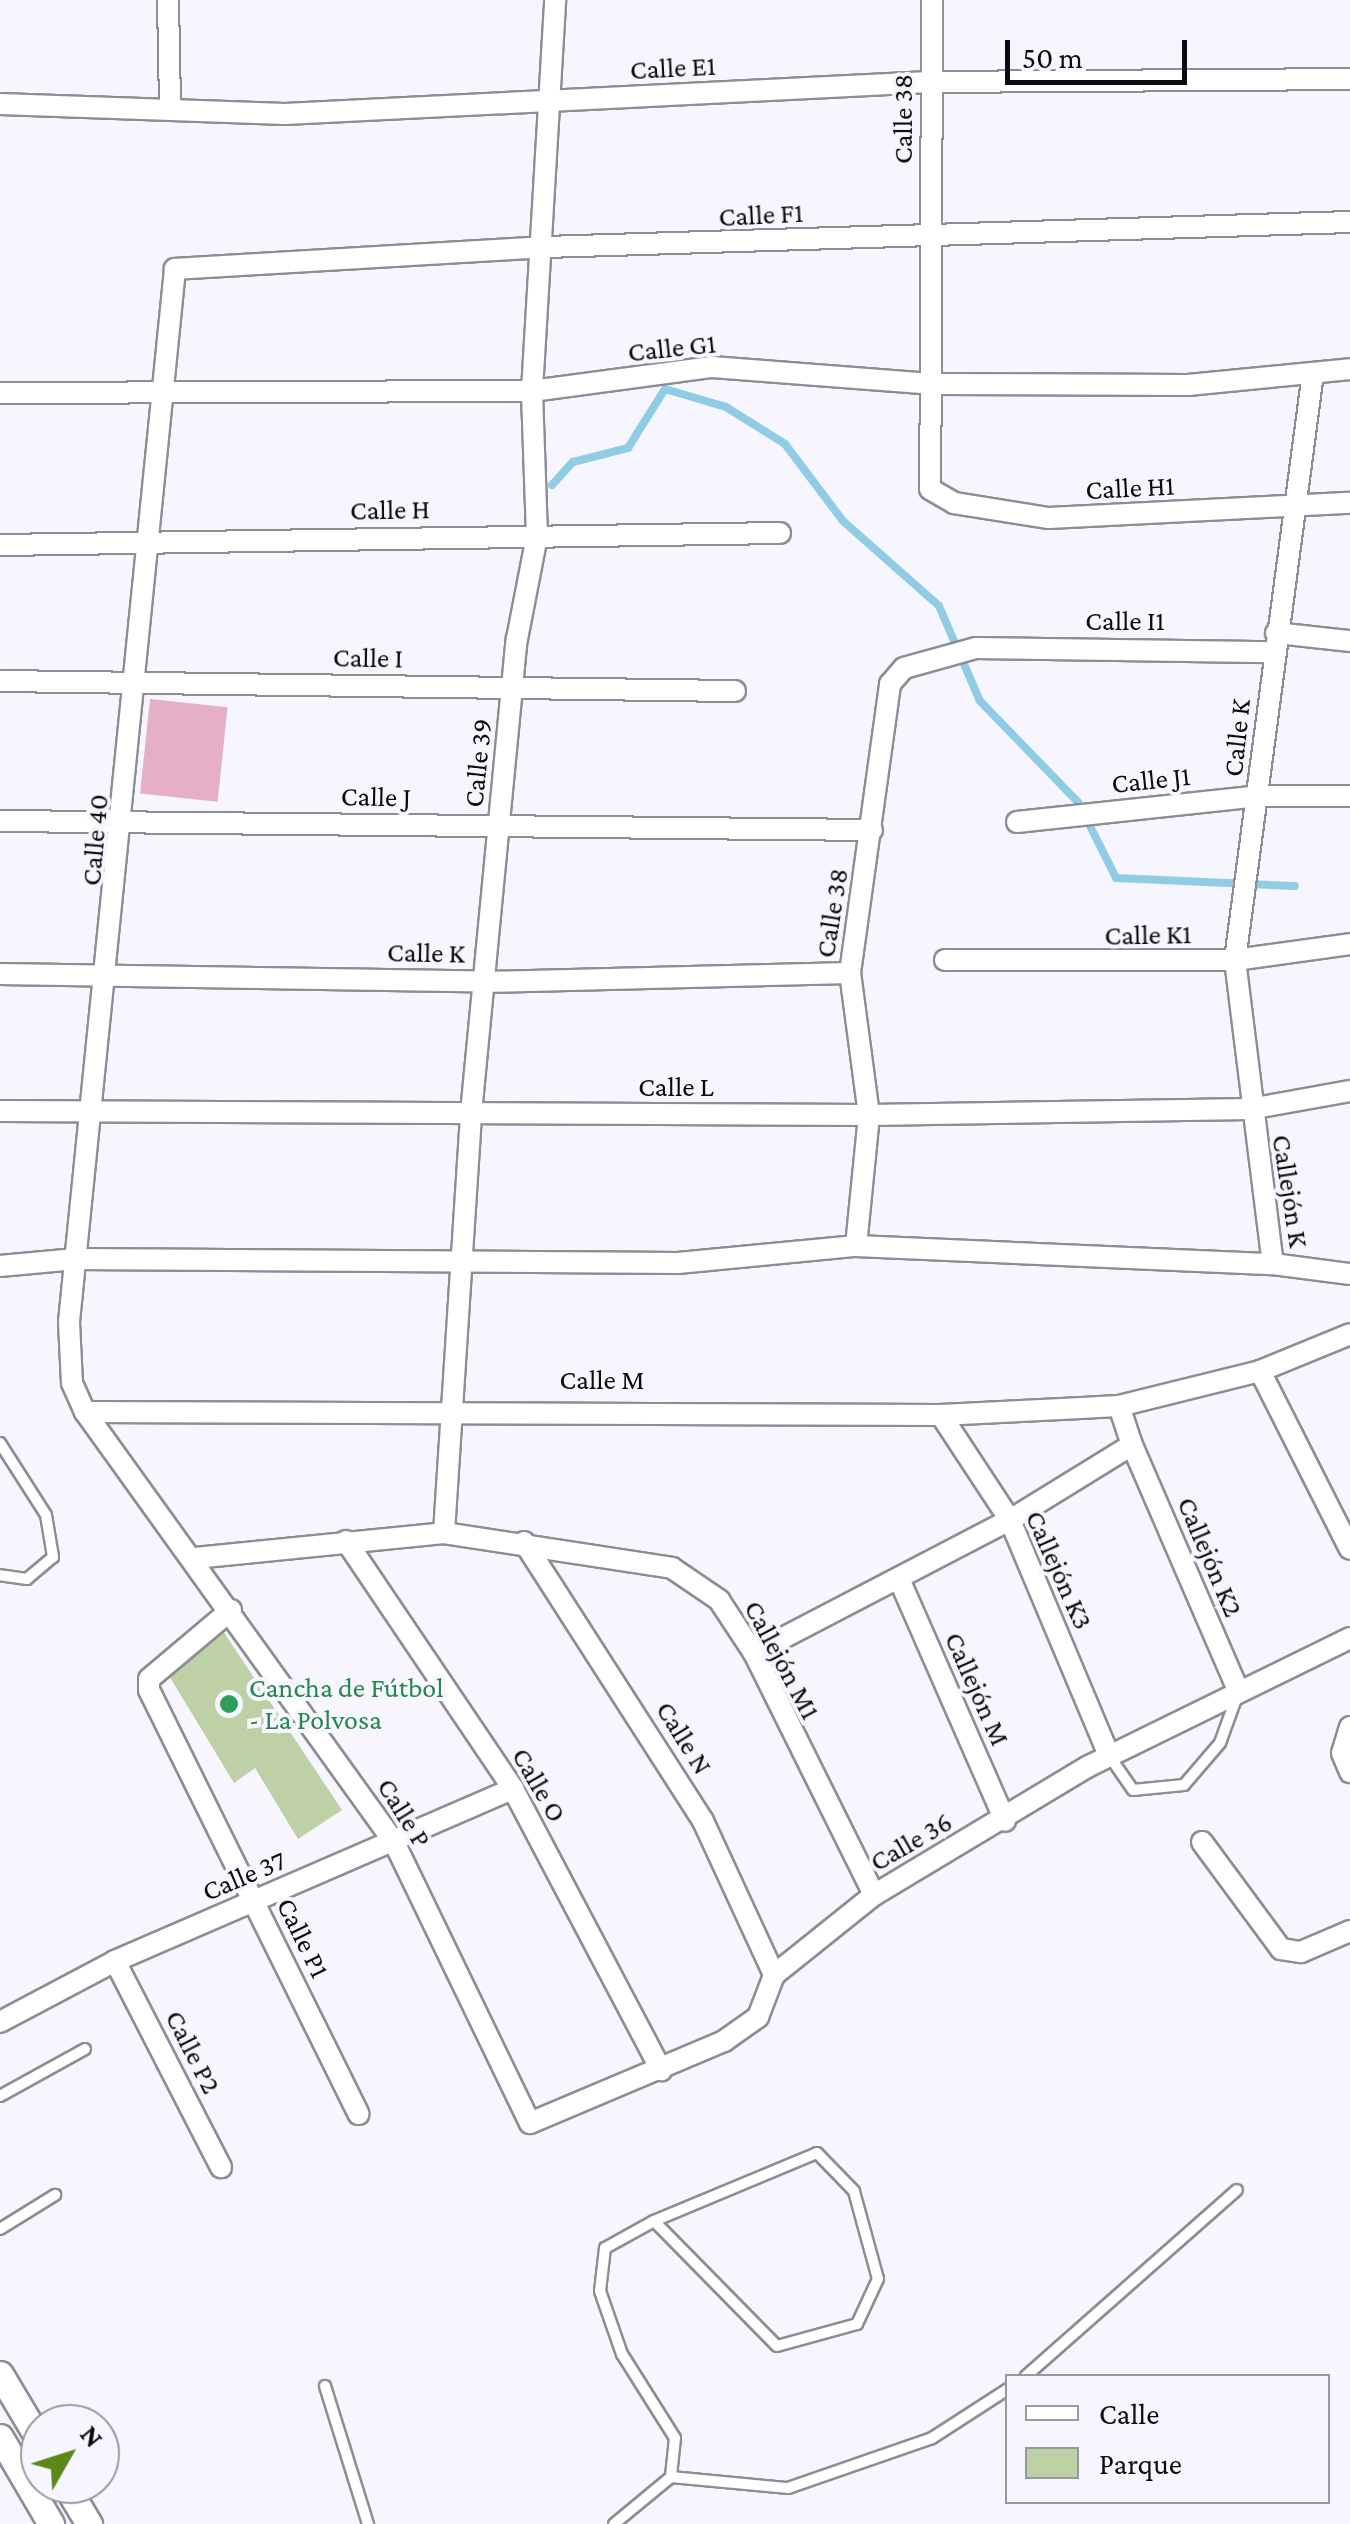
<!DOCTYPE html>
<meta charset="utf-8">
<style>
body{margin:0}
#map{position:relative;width:1350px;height:2524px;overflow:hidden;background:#f7f6fe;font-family:"Crimson Pro",serif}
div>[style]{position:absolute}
.green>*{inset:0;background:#bed0a5}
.stream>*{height:8px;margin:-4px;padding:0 4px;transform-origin:4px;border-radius:4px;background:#90cde5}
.building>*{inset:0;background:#e6afc8;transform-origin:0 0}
.roads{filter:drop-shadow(2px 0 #8d8d94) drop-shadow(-2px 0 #8d8d94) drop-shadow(0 2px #8d8d94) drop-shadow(0 -2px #8d8d94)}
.service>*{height:10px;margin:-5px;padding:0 5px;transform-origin:5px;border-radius:5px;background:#fff}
.minor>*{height:20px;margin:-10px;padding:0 10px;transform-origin:10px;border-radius:10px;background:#fff}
.tertiary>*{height:25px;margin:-12.5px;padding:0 12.5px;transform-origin:12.5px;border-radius:12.5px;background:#fff}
.dots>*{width:28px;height:28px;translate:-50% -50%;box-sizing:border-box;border:5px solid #f7f6fe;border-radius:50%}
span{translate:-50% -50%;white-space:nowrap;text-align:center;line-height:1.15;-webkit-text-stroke:8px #f7f6fe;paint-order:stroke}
.street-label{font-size:28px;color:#0c0c0e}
.leisure-label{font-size:28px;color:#27864d}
.left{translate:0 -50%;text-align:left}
.legend{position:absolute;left:1005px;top:2374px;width:325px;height:130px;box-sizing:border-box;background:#f7f6fe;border:2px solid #99989e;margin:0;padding:12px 18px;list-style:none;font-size:30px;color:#0c0c0e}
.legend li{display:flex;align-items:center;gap:20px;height:50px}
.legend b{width:50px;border:2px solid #99989e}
.north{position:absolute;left:20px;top:2404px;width:100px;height:100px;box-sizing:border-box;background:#f7f6fe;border:2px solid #99989e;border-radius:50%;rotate:51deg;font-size:28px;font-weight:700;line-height:40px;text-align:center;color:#0c0c0e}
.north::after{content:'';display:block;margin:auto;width:35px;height:45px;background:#5b8818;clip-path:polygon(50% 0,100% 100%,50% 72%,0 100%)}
.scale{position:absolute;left:1005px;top:40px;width:182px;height:45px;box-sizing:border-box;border:5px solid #0c0c0e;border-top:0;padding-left:12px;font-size:30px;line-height:35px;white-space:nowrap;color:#0c0c0e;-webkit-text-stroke:8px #f7f6fe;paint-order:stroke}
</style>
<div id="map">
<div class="green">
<i style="clip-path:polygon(223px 1631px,342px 1810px,298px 1839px,255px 1768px,234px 1783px,168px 1674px)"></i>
</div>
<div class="stream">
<i style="left:552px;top:485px;width:31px;rotate:-48deg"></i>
<i style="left:573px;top:462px;width:57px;rotate:-14.3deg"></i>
<i style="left:628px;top:448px;width:70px;rotate:-57.9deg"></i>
<i style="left:665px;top:389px;width:64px;rotate:16.4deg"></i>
<i style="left:726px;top:407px;width:70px;rotate:32.1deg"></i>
<i style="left:785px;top:444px;width:96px;rotate:53deg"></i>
<i style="left:843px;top:521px;width:128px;rotate:41.5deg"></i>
<i style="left:939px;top:606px;width:103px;rotate:66.7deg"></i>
<i style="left:980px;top:701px;width:141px;rotate:45.9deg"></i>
<i style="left:1078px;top:802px;width:85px;rotate:63.4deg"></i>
<i style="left:1116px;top:878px;width:179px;rotate:2.6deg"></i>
</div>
<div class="building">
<i style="left:150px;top:699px;width:78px;height:95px;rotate:6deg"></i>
</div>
<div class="roads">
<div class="service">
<i style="left:0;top:1443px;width:85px;rotate:57.4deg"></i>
<i style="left:46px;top:1515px;width:43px;rotate:80.5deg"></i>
<i style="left:53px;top:1557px;width:34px;rotate:140deg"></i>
<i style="left:27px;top:1579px;width:27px;rotate:-172deg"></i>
<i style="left:1110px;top:1757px;width:40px;rotate:55.1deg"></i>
<i style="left:1133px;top:1790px;width:51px;rotate:-5.6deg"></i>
<i style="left:1184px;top:1785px;width:55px;rotate:-49.4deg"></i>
<i style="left:1220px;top:1743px;width:50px;rotate:-70.1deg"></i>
<i style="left:0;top:2096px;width:97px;rotate:-28.9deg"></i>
<i style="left:654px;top:2221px;width:175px;rotate:45.5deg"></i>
<i style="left:777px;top:2346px;width:83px;rotate:-15.4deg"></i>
<i style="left:857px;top:2324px;width:50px;rotate:-65deg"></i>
<i style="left:878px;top:2279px;width:91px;rotate:-105.3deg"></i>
<i style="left:854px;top:2191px;width:53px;rotate:-134.2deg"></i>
<i style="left:817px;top:2153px;width:177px;rotate:157.4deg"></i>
<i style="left:654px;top:2221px;width:56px;rotate:151.1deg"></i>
<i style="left:605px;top:2248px;width:43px;rotate:96.6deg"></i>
<i style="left:600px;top:2291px;width:67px;rotate:70.8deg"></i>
<i style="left:622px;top:2354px;width:99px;rotate:57.8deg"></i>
<i style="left:675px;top:2438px;width:39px;rotate:96deg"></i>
<i style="left:0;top:2229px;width:65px;rotate:-31.7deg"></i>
<i style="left:1026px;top:2376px;width:281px;rotate:-41.4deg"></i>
<i style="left:325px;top:2386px;width:145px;rotate:72.7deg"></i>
<i style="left:614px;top:2524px;width:74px;rotate:-39.5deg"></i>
<i style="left:671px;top:2477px;width:118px;rotate:5.4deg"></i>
<i style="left:788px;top:2488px;width:152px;rotate:-19.1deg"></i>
<i style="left:932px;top:2438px;width:90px;rotate:-32.8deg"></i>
</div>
<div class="minor">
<i style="left:168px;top:0;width:108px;rotate:88.9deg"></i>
<i style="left:932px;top:0;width:489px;rotate:90.2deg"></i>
<i style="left:930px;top:489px;width:28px;rotate:30deg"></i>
<i style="left:954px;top:503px;width:96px;rotate:9deg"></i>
<i style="left:1049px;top:518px;width:301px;rotate:-2.9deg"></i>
<i style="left:0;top:104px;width:285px;rotate:2deg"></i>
<i style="left:285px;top:114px;width:645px;rotate:-2.84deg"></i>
<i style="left:929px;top:82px;width:421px;rotate:-0.4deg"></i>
<i style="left:1350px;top:222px;width:805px;rotate:178.22deg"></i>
<i style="left:545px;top:247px;width:371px;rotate:176.6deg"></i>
<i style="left:175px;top:269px;width:1058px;rotate:95.75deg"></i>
<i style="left:69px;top:1322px;width:61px;rotate:87.2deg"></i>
<i style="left:72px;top:1383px;width:32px;rotate:66deg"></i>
<i style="left:85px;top:1412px;width:530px;rotate:54.3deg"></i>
<i style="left:394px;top:1842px;width:312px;rotate:64.2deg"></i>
<i style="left:530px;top:2123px;width:211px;rotate:-22.9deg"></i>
<i style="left:724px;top:2041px;width:42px;rotate:-35.2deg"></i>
<i style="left:758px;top:2017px;width:45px;rotate:-69.1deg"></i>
<i style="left:774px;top:1975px;width:128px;rotate:-38.7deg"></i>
<i style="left:874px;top:1895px;width:249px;rotate:-31deg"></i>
<i style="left:1087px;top:1767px;width:293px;rotate:-26.1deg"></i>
<i style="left:1313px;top:373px;width:592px;rotate:97.57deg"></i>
<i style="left:1235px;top:960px;width:306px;rotate:82.9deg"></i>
<i style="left:1273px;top:1264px;width:78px;rotate:7.4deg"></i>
<i style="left:0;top:393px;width:532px;rotate:-0.22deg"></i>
<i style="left:532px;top:391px;width:182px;rotate:-7.6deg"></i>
<i style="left:712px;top:367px;width:220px;rotate:4.4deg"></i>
<i style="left:931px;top:384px;width:257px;rotate:0.2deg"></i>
<i style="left:1188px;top:385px;width:163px;rotate:-5.6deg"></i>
<i style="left:0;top:545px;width:780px;rotate:-0.88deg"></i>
<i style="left:1276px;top:633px;width:74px;rotate:6.2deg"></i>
<i style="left:0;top:681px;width:735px;rotate:0.78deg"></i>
<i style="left:0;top:821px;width:872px;rotate:0.59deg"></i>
<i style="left:1017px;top:822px;width:243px;rotate:-6.1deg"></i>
<i style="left:1259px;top:796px;width:91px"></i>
<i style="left:945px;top:960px;width:290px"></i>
<i style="left:1235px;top:960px;width:116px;rotate:-7.9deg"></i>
<i style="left:0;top:974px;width:484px;rotate:0.9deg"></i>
<i style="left:484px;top:982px;width:366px;rotate:-1.4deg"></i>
<i style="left:0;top:1111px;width:869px;rotate:0.26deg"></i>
<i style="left:869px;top:1115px;width:381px;rotate:-0.9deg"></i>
<i style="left:1250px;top:1109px;width:102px;rotate:-10.2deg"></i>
<i style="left:856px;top:1246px;width:132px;rotate:-84.3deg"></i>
<i style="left:869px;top:1115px;width:143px;rotate:-97.6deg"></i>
<i style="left:850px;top:973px;width:292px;rotate:-82.1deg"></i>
<i style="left:890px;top:684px;width:21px;rotate:-49deg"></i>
<i style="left:904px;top:668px;width:75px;rotate:-15.5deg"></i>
<i style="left:976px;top:648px;width:298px;rotate:0.8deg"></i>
<i style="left:0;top:1266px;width:76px;rotate:-5.3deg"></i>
<i style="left:76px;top:1259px;width:602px;rotate:0.38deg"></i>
<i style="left:678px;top:1263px;width:179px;rotate:-5.5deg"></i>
<i style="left:856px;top:1246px;width:417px;rotate:2.5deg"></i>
<i style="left:1260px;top:1371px;width:199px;rotate:63.2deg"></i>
<i style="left:85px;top:1412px;width:856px;rotate:0.2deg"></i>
<i style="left:941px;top:1415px;width:178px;rotate:-2.9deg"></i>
<i style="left:941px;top:1415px;width:126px;rotate:56.7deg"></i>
<i style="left:1010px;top:1520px;width:256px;rotate:67.2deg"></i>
<i style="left:1132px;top:1445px;width:267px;rotate:66.6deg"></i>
<i style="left:444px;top:1533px;width:421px;rotate:-86.3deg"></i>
<i style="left:471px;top:1113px;width:476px;rotate:-84.5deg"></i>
<i style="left:517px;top:639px;width:105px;rotate:-79deg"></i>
<i style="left:537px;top:536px;width:145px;rotate:-92deg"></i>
<i style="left:532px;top:391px;width:392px;rotate:-86.6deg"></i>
<i style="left:346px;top:1541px;width:299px;rotate:56deg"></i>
<i style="left:513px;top:1789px;width:318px;rotate:62.2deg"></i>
<i style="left:524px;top:1542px;width:331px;rotate:57.3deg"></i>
<i style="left:703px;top:1821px;width:170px;rotate:65.2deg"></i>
<i style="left:195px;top:1558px;width:250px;rotate:-5.7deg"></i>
<i style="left:444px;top:1533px;width:231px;rotate:8.7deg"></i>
<i style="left:672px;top:1568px;width:57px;rotate:34.2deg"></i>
<i style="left:719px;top:1600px;width:64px;rotate:56.6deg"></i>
<i style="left:754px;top:1653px;width:270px;rotate:63.6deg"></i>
<i style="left:899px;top:1579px;width:264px;rotate:66.3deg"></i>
<i style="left:231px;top:1610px;width:107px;rotate:139.9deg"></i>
<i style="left:149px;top:1679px;width:11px;rotate:90deg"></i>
<i style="left:149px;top:1690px;width:473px;rotate:63.7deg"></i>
<i style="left:754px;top:1653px;width:288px;rotate:-27.5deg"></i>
<i style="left:1010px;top:1520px;width:143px;rotate:-31.6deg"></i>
<i style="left:1132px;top:1445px;width:41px;rotate:-108.4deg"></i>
<i style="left:1119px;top:1406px;width:145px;rotate:-13.9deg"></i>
<i style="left:1260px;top:1371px;width:97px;rotate:-22.3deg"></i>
<i style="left:1350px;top:1727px;width:27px;rotate:107deg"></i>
<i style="left:1342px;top:1753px;width:21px;rotate:67deg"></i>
<i style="left:1202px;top:1842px;width:133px;rotate:53.6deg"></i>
<i style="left:1281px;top:1949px;width:20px;rotate:9deg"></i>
<i style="left:1301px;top:1952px;width:53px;rotate:-23.2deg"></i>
<i style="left:115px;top:1961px;width:232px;rotate:62.8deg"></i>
<i style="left:0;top:2022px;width:130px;rotate:-27.9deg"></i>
<i style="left:115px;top:1961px;width:434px;rotate:-23.4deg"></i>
</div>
<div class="tertiary">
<i style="left:0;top:2374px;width:78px;rotate:59.2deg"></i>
<i style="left:0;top:2437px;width:101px;rotate:59.6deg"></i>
<i style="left:65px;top:2484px;width:47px;rotate:59deg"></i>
</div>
</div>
<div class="dots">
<i style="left:229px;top:1704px;background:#2e9e5b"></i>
</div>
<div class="street-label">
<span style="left:673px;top:68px;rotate:-3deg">Calle E1</span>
<span style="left:903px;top:119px;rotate:-90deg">Calle 38</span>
<span style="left:761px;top:215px;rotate:-3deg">Calle F1</span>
<span style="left:672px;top:348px;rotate:-6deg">Calle G1</span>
<span style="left:1130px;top:488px;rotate:-3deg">Calle H1</span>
<span style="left:390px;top:510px;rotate:-1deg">Calle H</span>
<span style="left:1125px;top:621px">Calle I1</span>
<span style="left:368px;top:658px;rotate:1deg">Calle I</span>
<span style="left:1237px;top:738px;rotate:-84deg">Calle K</span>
<span style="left:478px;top:763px;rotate:-84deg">Calle 39</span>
<span style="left:1151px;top:780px;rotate:-6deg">Calle J1</span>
<span style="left:376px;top:797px;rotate:1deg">Calle J</span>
<span style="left:95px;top:840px;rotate:-85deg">Calle 40</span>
<span style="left:832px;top:913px;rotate:-81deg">Calle 38</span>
<span style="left:1148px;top:935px;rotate:-1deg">Calle K1</span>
<span style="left:426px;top:953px;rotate:1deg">Calle K</span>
<span style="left:676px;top:1087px">Calle L</span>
<span style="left:1290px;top:1191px;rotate:81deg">Callejón K</span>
<span style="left:602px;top:1380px">Calle M</span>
<span style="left:1210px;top:1557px;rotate:67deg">Callejón K2</span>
<span style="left:1059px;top:1570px;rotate:66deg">Callejón K3</span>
<span style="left:782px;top:1660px;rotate:62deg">Callejón M1</span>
<span style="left:977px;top:1689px;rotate:66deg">Callejón M</span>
<span style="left:684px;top:1738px;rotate:58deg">Calle N</span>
<span style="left:539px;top:1785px;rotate:60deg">Calle O</span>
<span style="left:404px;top:1813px;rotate:58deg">Calle P</span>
<span style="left:911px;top:1842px;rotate:-30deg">Calle 36</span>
<span style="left:244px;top:1876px;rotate:-23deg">Calle 37</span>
<span style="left:303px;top:1938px;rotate:64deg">Calle P1</span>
<span style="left:193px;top:2052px;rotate:63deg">Calle P2</span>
</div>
<div class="leisure-label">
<span class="left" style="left:249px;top:1704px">Cancha de Fútbol<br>- La Polvosa</span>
</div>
<ul class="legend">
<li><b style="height:12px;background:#fff"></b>Calle</li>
<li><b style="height:28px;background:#bed0a5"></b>Parque</li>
</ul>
<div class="north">N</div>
<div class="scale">50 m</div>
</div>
